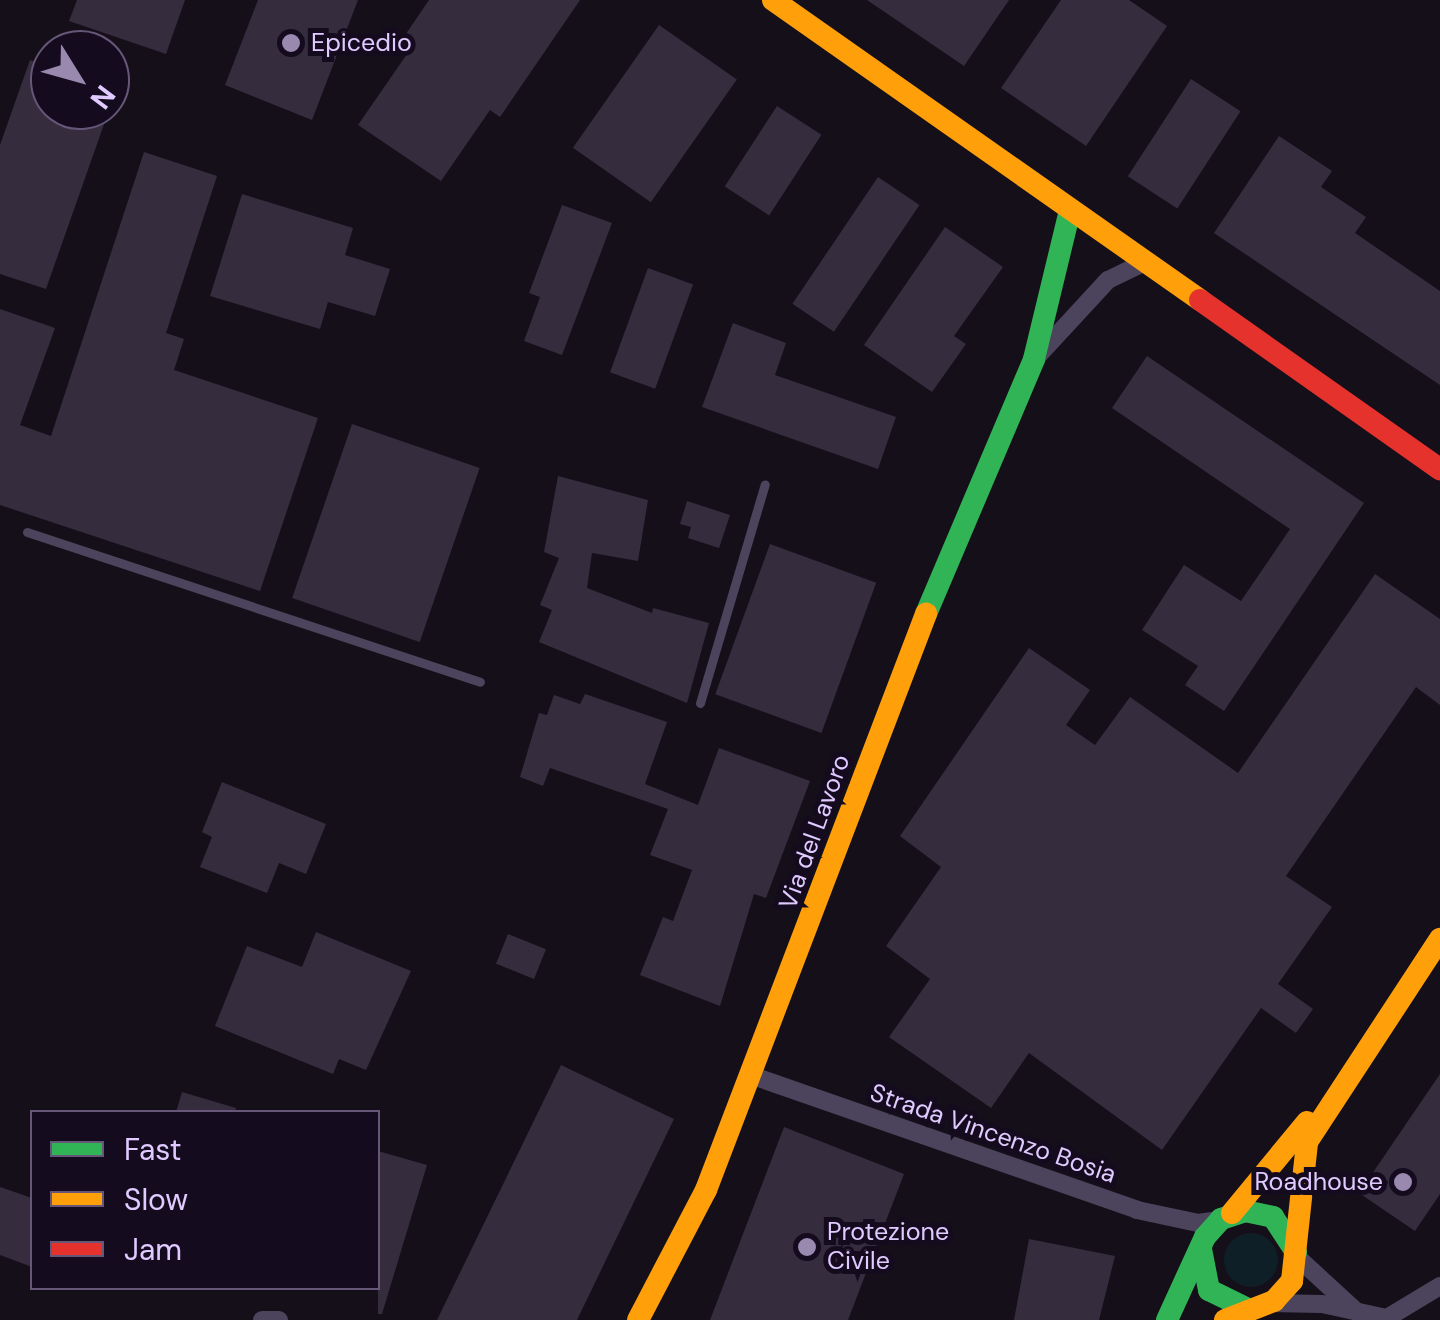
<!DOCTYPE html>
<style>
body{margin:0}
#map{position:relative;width:1440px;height:1320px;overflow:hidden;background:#150f1a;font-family:"DM Sans",sans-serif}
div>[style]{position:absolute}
.green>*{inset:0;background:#0f1f27}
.round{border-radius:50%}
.building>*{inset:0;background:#352c3e;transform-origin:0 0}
.lane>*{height:9px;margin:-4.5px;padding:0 4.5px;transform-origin:4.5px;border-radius:4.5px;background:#4c445c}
.street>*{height:18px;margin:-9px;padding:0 9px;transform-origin:9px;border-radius:9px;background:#4c445c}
.fast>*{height:22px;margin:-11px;padding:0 11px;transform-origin:11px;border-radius:11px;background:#30b455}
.slow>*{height:22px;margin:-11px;padding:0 11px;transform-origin:11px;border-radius:11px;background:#ff9f0a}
.jam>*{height:22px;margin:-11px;padding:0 11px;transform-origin:11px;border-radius:11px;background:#e5322d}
.dots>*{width:28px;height:28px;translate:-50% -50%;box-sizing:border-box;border:5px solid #150b1f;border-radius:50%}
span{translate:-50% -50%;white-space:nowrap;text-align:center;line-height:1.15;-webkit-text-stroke:10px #150b1f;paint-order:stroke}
.poi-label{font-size:25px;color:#e0caff}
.left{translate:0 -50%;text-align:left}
.right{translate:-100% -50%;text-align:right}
.street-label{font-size:25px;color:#e0caff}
.legend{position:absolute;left:30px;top:1110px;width:350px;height:180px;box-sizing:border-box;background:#150b1f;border:2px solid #665779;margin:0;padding:12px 18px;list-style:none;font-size:30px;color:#e0caff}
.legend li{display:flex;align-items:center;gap:20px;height:50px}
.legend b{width:50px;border:2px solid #665779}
.north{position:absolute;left:30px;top:30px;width:100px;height:100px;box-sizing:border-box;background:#150b1f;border:2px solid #665779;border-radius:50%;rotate:127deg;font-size:28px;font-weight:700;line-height:40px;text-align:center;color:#e0caff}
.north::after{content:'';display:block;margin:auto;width:35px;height:45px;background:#9989af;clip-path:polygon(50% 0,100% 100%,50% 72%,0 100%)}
</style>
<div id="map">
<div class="green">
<i class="round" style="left:1224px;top:1233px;width:54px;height:54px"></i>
</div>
<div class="building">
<i style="clip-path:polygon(77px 0,185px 0,166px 54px,69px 21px)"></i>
<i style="clip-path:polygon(258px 0,358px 0,312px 120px,225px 85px)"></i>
<i style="clip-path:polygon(429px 0,580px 0,500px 117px,490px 110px,441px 181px,358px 125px,407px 54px,397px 47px)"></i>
<i style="clip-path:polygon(867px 0,1009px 0,964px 66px)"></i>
<i style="clip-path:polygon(1061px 0,1129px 0,1167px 26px,1086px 146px,1001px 88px)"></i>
<i style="left:659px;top:25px;width:95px;height:150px;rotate:35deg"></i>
<i style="clip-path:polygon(30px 60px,50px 67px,50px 110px,109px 110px,46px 289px,0 274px,0 145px)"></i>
<i style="left:1191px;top:79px;width:59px;height:116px;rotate:33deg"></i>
<i style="left:777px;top:106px;width:53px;height:96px;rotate:33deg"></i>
<i style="clip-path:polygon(1279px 136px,1332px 171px,1321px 187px,1366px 217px,1355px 233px,1440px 291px,1440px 385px,1214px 233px)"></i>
<i style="clip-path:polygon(144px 152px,217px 176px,166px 333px,184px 339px,174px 370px,318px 418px,260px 591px,0 505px,0 309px,55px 328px,20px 425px,51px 436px)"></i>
<i style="left:878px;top:177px;width:50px;height:153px;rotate:34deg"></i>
<i style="clip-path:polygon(242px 194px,353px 228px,345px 255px,390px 269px,375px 316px,328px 302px,320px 329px,210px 296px)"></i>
<i style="clip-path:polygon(562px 205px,612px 223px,562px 355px,524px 341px,540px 297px,529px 293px)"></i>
<i style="clip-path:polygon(945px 227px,1003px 267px,954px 336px,966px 344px,932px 392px,864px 345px)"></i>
<i style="left:648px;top:268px;width:48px;height:111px;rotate:20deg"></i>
<i style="clip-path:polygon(733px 323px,786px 343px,775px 375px,896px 417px,878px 469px,702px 407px)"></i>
<i style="clip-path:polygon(1147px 356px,1364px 503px,1224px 711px,1185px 685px,1198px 666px,1142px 630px,1184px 565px,1241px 601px,1290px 529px,1112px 408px)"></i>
<i style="left:352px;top:424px;width:135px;height:184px;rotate:19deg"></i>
<i style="clip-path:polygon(558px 476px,648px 500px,638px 561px,592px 553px,587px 588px,652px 613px,653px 608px,709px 623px,687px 703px,539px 642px,552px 610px,540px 605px,559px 558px,544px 552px)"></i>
<i style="clip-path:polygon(687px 501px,730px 515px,719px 548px,688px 538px,691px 527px,680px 524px)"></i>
<i style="left:770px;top:544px;width:113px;height:160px;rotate:20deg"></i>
<i style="clip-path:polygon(1375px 574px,1440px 619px,1440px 705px,1416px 687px,1286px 876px,1332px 907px,1278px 984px,1313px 1009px,1296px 1033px,1261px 1008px,1162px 1150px,1029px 1053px,991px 1108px,889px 1037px,930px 979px,886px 946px,941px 867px,900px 836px,1029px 648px,1090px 690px,1066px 725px,1095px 745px,1130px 697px,1238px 773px)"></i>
<i style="clip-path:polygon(585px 694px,667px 722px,645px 784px,698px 805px,719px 748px,810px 781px,766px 898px,754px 894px,720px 1006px,640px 975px,663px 917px,673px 921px,692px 870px,650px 855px,668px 809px,550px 768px,543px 786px,520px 777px,539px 713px,547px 715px,554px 695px,580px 704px)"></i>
<i style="clip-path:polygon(222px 782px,326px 824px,306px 874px,279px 863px,267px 893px,200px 867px,212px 837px,202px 832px)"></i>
<i style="clip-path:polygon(316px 932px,411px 971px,366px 1070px,339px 1059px,333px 1074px,215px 1026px,247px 946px,302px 967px)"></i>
<i style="left:508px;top:934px;width:41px;height:32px;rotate:22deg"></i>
<i style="clip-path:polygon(561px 1065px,674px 1119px,577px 1320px,437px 1320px)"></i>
<i style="clip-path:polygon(1440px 1074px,1440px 1194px,1415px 1231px,1359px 1193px)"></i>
<i style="clip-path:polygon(182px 1092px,236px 1108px,235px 1112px,176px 1112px)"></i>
<i style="clip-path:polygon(784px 1127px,904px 1174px,848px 1320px,710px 1320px)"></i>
<i style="clip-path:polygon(378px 1151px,427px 1165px,382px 1314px,378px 1314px)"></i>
<i style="clip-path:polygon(0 1187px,32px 1198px,32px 1267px,0 1255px)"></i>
<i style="clip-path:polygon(1029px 1239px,1115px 1256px,1099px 1320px,1014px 1320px)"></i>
</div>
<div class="lane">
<i style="left:27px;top:532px;width:477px;rotate:18.3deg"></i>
<i style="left:700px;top:703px;width:228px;rotate:-73.5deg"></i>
</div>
<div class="street">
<i style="left:1035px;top:359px;width:108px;rotate:-47.3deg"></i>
<i style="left:1108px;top:280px;width:41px;rotate:-25.9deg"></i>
<i style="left:753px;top:1076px;width:407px;rotate:19.2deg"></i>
<i style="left:1137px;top:1210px;width:62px;rotate:12deg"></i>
<i style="left:1198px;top:1223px;width:22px;rotate:-8deg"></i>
<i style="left:1297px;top:1257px;width:80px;rotate:42.5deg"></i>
<i style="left:1270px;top:1303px;width:52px;rotate:1.1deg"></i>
<i style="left:1322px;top:1304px;width:66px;rotate:12.2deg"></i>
<i style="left:1387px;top:1318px;width:62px;rotate:-31.1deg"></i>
<i style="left:262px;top:1320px;width:17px"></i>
</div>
<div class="fast">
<i style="left:926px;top:614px;width:277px;rotate:-67deg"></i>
<i style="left:1034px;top:359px;width:153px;rotate:-76.4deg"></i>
<i style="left:1201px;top:1249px;width:42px;rotate:79deg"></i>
<i style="left:1209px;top:1290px;width:43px;rotate:26deg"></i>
<i style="left:1167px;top:1320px;width:91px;rotate:-65.4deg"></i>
<i style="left:1205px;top:1237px;width:24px;rotate:-48deg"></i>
<i style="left:1221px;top:1219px;width:25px;rotate:-18deg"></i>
<i style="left:1245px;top:1211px;width:29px;rotate:12deg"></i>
<i style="left:1273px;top:1217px;width:42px;rotate:56.7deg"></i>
</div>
<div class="slow">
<i style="left:773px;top:0;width:522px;rotate:35.09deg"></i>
<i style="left:1232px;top:1213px;width:118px;rotate:-50.5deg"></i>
<i style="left:638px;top:1320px;width:147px;rotate:-62.4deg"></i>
<i style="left:706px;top:1190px;width:617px;rotate:-69.1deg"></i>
<i style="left:1225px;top:1320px;width:53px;rotate:-21.2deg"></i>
<i style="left:1274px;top:1301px;width:27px;rotate:-48deg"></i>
<i style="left:1292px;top:1281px;width:140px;rotate:-83.8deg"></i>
<i style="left:1307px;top:1142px;width:243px;rotate:-56.8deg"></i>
</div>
<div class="jam">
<i style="left:1200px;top:300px;width:294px;rotate:35.2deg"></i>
</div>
<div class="dots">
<i style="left:291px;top:43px;background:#9989af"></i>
<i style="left:1403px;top:1182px;background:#9989af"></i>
<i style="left:807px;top:1247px;background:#9989af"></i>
</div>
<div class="poi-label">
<span class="left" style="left:311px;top:43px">Epicedio</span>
<span class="right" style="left:1383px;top:1182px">Roadhouse</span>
<span class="left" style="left:827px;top:1247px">Protezione<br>Civile</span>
</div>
<div class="street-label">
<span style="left:815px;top:832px;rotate:-70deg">Via del Lavoro</span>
<span style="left:993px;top:1134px;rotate:19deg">Strada Vincenzo Bosia</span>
</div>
<ul class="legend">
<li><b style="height:12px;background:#30b455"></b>Fast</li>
<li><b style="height:12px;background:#ff9f0a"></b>Slow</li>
<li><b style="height:12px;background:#e5322d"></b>Jam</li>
</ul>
<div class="north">N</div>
</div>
